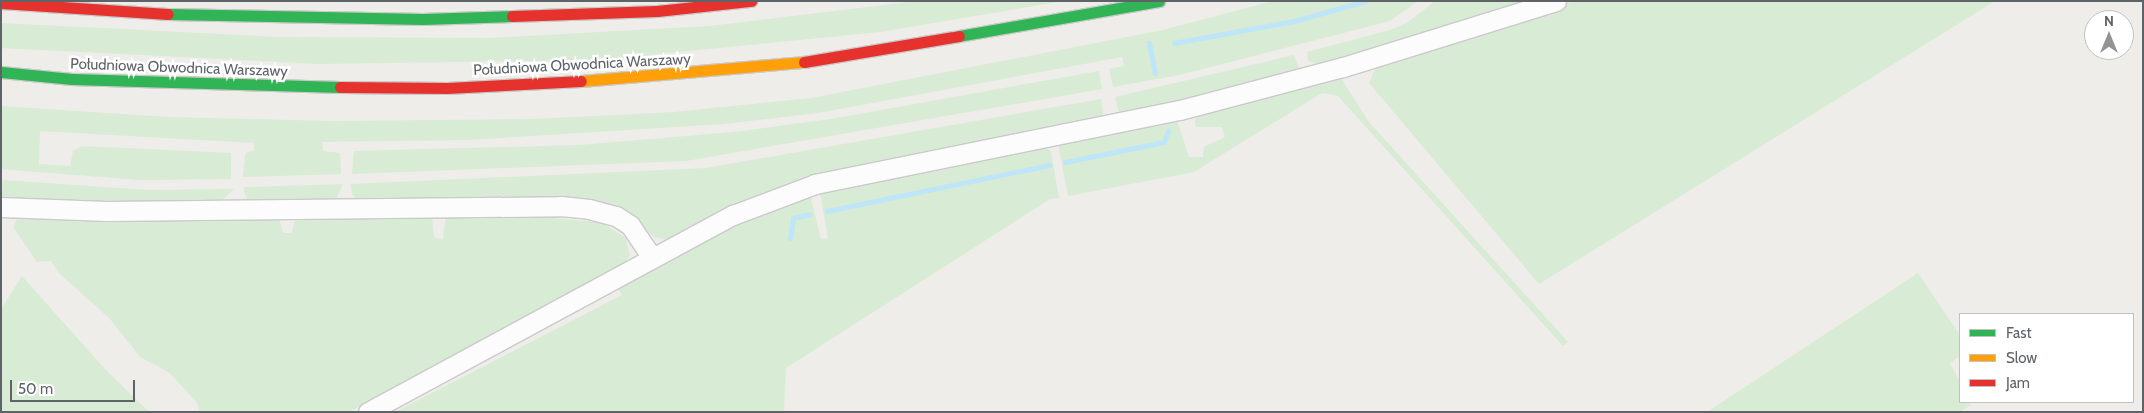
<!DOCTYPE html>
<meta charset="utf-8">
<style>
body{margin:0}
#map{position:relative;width:2144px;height:413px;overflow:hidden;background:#efede9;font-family:Cabin,sans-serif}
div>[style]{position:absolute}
.green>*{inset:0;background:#d8ebd4}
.stream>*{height:5px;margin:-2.5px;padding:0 2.5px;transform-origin:2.5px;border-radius:2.5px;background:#bee5f8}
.roads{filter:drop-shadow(1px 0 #cacaca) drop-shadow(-1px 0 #cacaca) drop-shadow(0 1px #cacaca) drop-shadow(0 -1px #cacaca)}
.street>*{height:19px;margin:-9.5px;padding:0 9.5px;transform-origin:9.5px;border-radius:9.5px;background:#fdfcfc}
.fast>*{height:11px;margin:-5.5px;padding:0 5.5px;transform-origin:5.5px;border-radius:5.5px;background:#30b455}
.slow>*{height:11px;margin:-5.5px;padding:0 5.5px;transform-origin:5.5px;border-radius:5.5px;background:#ff9f0a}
.jam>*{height:11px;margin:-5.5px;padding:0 5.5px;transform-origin:5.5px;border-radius:5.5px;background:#e5322d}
span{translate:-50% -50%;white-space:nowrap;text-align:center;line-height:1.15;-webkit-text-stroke:5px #fff;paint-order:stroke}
.street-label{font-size:15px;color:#5e6368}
.frame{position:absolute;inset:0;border:2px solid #5e6368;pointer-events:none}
.legend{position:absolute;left:1959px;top:313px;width:175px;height:90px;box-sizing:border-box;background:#fff;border:1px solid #bfc1c3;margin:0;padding:6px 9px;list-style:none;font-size:15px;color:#5e6368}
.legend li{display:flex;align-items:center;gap:10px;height:25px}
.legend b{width:25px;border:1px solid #bfc1c3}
.north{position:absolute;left:2084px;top:10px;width:50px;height:50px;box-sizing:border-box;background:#fff;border:1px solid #bfc1c3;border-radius:50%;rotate:0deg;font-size:14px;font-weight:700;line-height:20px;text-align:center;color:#5e6368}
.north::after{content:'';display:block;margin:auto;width:18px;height:22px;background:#919395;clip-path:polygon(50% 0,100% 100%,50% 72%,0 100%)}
.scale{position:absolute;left:10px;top:380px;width:125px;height:22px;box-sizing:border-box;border:2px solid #5e6368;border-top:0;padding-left:6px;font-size:15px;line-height:18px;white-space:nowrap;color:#5e6368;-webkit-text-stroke:4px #fff;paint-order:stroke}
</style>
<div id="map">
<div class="green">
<i style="clip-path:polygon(917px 1px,1064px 1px,880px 32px,599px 60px,318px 64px,1px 48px,1px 23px,279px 37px,490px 38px,709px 26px)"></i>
<i style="clip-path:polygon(1273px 1px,1418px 1px,1390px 21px,1179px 75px,1113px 87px,1109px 69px,1124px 66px,1122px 57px,818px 113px,724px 124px,470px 140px,322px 142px,323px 151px,340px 153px,341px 174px,243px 177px,245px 155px,247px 152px,254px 151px,254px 143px,40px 131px,39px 164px,70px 166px,73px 151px,82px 146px,231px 153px,231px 179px,138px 180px,1px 169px,1px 106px,168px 117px,333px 121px,533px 119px,674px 112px,811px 98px,1163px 30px)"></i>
<i style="clip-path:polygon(1435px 1px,1532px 1px,1316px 67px,1315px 63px,1308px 61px,1307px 52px,1390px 30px,1407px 23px)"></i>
<i style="clip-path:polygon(1574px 1px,1995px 1px,1539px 284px,1369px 83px,1376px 67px,1383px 63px)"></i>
<i style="clip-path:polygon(1294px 55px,1300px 71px,1175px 108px,1119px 114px,1115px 97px)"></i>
<i style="clip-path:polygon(1099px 71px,1102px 89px,686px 161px,352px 174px,354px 151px,579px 145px,734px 132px,831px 119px)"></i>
<i style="clip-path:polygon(1341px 78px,1369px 122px,1568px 342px,1563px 346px,1338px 96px,1322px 93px,1194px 172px,1068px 196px,1058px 144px,1177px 120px,1189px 157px,1203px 157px,1204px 147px,1225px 137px,1222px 127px,1196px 127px,1195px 120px,1199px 115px,1328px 79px)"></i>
<i style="clip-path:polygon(1101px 99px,1104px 119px,841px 170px,669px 240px,654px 237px,637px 220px,615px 207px,586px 200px,357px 201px,352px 194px,351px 184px,706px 168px)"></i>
<i style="clip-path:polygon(1046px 147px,1051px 152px,1059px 198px,1050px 199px,786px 368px,784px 412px,395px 412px,622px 295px,616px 284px,757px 213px,810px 195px,821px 239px,828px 238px,820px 192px)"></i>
<i style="clip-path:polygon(3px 180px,148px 190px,234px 189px,221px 201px,75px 203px,1px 199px)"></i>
<i style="clip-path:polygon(343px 184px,336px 200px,255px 201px,247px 199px,244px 191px,244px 187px)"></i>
<i style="clip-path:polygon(501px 214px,600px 222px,625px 237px,630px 255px,624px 264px,349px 412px,200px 412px,196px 402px,170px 373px,140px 357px,110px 319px,60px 274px,51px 261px,37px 262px,13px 227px,17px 219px,24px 217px,279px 218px,283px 233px,292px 233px,295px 218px,432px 216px,434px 238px,443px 239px,446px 216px)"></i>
<i style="clip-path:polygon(1918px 273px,1960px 335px,1960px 356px,1950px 363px,1960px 382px,1960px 402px,1972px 404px,1960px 412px,1707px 412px)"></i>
<i style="clip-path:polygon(22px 276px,104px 368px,149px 412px,1px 412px,1px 309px)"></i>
</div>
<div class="stream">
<i style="left:1149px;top:43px;width:31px;rotate:79deg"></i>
<i style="left:1174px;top:43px;width:122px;rotate:-10.4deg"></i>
<i style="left:1294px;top:21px;width:74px;rotate:-15.7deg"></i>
<i style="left:1065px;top:162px;width:101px;rotate:-11.4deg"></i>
<i style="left:1164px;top:142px;width:12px;rotate:-70deg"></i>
<i style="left:827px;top:211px;width:227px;rotate:-11.7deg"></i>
<i style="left:790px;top:238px;width:20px;rotate:-81deg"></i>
<i style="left:793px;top:218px;width:17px;rotate:-13deg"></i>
</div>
<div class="roads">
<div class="street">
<i style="left:1px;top:207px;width:106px;rotate:2.2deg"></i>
<i style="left:107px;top:211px;width:454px;rotate:-0.6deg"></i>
<i style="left:561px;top:206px;width:28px;rotate:6deg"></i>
<i style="left:589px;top:209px;width:28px;rotate:15deg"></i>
<i style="left:616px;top:216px;width:17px;rotate:33deg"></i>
<i style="left:630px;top:225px;width:40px;rotate:56deg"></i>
<i style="left:368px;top:412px;width:415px;rotate:-28.4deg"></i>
<i style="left:733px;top:215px;width:88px;rotate:-20.7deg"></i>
<i style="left:815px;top:184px;width:372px;rotate:-11.5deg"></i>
<i style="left:1180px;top:110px;width:169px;rotate:-14.8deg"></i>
<i style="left:1343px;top:67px;width:223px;rotate:-17.2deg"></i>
</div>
<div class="fast">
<i style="left:168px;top:14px;width:255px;rotate:1.1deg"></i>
<i style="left:423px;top:19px;width:89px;rotate:-1.9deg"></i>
<i style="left:959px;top:36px;width:203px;rotate:-9.9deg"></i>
<i style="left:1px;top:72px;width:71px;rotate:5.6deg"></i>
<i style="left:72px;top:79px;width:268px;rotate:1.7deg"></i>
</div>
<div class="slow">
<i style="left:581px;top:81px;width:224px;rotate:-4.9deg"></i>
</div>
<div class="jam">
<i style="left:1px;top:3px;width:167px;rotate:3.8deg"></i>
<i style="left:512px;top:16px;width:145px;rotate:-2deg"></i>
<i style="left:657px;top:11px;width:95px;rotate:-6.1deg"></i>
<i style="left:804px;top:62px;width:157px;rotate:-9.5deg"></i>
<i style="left:340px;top:87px;width:107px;rotate:0.5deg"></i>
<i style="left:447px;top:88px;width:134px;rotate:-3deg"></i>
</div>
</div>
<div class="street-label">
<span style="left:582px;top:65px;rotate:-3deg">Południowa Obwodnica Warszawy</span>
<span style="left:179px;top:68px;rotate:2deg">Południowa Obwodnica Warszawy</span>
</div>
<div class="frame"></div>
<ul class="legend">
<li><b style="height:6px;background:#30b455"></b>Fast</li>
<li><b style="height:6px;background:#ff9f0a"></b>Slow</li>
<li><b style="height:6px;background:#e5322d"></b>Jam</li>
</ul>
<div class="north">N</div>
<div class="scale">50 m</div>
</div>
